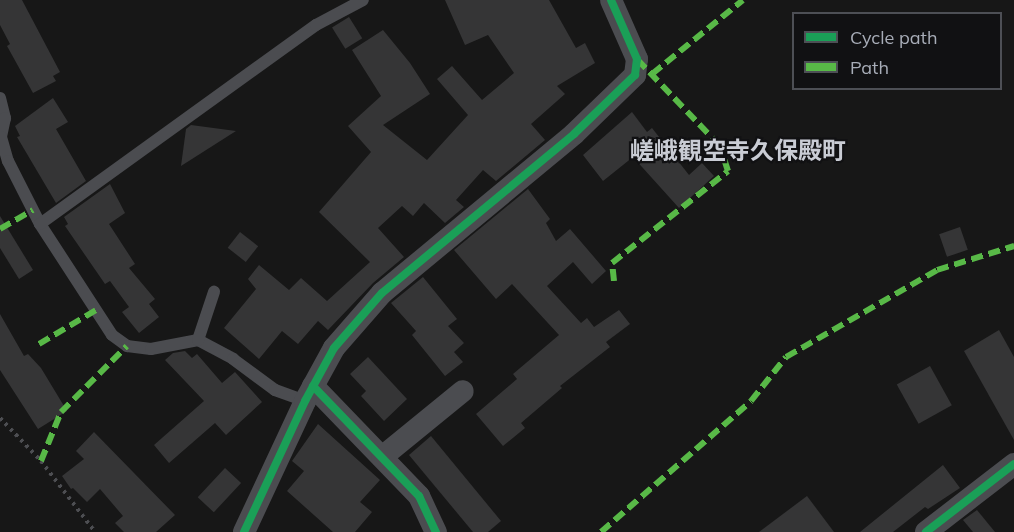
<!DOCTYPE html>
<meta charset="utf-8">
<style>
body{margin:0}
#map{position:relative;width:1014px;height:532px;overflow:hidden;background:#171717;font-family:Mulish,"Noto Sans JP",sans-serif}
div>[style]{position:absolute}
.building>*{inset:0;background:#353536;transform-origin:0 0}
.path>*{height:4px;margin-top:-2px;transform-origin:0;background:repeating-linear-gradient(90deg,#4d4e52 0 3px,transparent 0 7.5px)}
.service>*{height:12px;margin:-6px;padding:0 6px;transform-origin:6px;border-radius:6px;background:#4b4c50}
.minor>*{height:22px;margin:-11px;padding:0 11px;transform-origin:11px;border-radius:11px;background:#4b4c50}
.quiet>*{height:6px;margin-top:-3px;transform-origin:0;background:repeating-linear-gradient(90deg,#58b947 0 12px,transparent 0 18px)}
.cycleway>*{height:8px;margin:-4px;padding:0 4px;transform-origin:4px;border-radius:4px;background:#1a9f57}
span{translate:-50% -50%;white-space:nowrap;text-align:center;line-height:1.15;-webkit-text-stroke:4.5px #111113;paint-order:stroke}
.neighbourhood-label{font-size:24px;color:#c9ccd4;font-weight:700}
.legend{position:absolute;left:792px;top:12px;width:210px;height:78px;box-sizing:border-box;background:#111113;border:2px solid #4d4f55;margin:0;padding:8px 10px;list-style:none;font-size:18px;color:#a8adb8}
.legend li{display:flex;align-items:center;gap:12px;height:30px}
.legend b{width:30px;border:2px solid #4d4f55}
</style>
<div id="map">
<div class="building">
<i style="clip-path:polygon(0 0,22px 0,60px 72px,53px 76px,56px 81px,33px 93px,7px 46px,10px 44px,0 25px)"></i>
<i style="clip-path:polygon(445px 0,549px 0,576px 48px,585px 43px,595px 63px,557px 86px,565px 94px,531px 124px,545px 140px,496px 181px,483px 170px,456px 200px,464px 207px,445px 223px,424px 203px,413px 216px,402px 206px,378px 228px,404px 257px,373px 283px,328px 330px,318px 321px,298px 344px,282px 331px,259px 359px,224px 328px,256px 289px,248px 279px,259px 265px,289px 290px,301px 278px,327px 301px,370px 262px,319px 212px,371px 152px,348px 126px,381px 96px,352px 50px,383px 30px,410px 63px,430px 94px,383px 125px,427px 160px,468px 115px,437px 79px,452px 66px,482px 100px,514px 73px,488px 35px,465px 45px)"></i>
<i style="left:349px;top:17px;width:25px;height:20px;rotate:58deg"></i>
<i style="clip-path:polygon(53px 98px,68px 122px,56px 129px,86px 181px,56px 203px,17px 137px,20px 136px,15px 126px)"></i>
<i style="clip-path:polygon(632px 112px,647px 132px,652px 128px,689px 175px,702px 163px,714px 176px,679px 208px,633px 157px,603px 181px,583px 155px)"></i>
<i style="clip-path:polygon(191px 125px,236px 131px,181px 166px,186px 129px)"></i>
<i style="clip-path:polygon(110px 184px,125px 213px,109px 224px,135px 264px,129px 268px,155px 299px,149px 304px,159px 317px,139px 333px,122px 312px,129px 307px,110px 281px,105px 284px,65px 226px,68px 224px,64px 217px)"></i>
<i style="clip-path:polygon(528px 189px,550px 219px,546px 223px,556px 241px,570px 229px,606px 271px,592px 284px,573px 262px,547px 286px,581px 323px,587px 318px,594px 327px,619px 310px,630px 324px,606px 342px,610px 347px,560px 386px,562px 388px,521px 423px,525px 428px,503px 446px,476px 414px,517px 379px,513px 374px,559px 335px,512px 284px,496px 299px,454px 250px)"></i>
<i style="clip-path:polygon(0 216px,33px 270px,19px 279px,0 248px)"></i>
<i style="left:960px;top:227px;width:24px;height:22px;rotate:71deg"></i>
<i style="left:240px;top:232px;width:23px;height:20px;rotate:38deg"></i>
<i style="clip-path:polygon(423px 277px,457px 319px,448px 326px,464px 343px,454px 352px,463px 362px,445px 376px,412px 335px,416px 331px,391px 303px)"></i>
<i style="clip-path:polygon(0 314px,24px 356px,28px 354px,41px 368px,67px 411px,38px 429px,0 370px)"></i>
<i style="clip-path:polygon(999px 330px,1014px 357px,1014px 440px,964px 351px)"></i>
<i style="clip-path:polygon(185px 351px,192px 358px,197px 354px,222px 383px,235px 372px,262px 402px,226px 435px,215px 423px,169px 463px,154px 445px,204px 401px,165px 360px,173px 353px)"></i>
<i style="clip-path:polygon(368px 357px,407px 399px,384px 421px,361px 396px,366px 391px,350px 374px)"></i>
<i style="left:930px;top:366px;width:45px;height:38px;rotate:61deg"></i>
<i style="clip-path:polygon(318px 424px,380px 480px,360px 502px,372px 512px,355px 532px,333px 532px,287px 491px,304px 471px,292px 461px)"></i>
<i style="clip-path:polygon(94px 432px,175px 515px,156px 532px,124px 532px,115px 523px,123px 516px,100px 489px,87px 502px,73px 488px,71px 489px,62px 476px,84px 459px,76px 451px)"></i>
<i style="clip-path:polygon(431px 436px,501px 521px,488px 532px,473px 532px,409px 455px)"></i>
<i style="clip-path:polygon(943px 465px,960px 488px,928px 509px,925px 507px,893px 532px,860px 532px)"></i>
<i style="left:225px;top:468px;width:22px;height:40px;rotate:43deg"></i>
<i style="clip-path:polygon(807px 496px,834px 532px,759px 532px)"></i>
<i style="clip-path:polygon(977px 510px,995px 532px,973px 532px,963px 520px)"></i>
</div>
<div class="path">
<i style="left:0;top:418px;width:59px;rotate:46.4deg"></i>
<i style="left:41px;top:461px;width:89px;rotate:52.7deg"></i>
</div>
<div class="service">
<i style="left:0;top:98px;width:21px;rotate:76deg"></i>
<i style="left:5px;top:118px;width:19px;rotate:102deg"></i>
<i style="left:1px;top:137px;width:25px;rotate:74deg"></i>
<i style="left:8px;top:161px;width:71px;rotate:63.1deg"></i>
<i style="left:40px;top:224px;width:132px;rotate:57deg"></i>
<i style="left:112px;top:335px;width:19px;rotate:36deg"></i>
<i style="left:127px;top:346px;width:24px;rotate:7deg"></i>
<i style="left:151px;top:349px;width:48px;rotate:-10.8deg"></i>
<i style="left:198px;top:340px;width:40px;rotate:28deg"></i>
<i style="left:233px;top:359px;width:52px;rotate:36.4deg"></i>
<i style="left:275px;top:390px;width:32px;rotate:20deg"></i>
<i style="left:40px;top:224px;width:340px;rotate:-35.8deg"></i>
<i style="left:316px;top:25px;width:53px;rotate:-28deg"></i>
<i style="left:198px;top:340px;width:51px;rotate:-71.6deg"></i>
</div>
<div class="minor">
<i style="left:313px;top:386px;width:153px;rotate:46.1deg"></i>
<i style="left:419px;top:496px;width:40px;rotate:65deg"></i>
<i style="left:382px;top:457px;width:104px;rotate:-39.2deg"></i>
<i style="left:244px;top:532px;width:145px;rotate:-65deg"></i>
<i style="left:305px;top:401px;width:60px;rotate:-61.3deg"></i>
<i style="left:334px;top:348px;width:73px;rotate:-48.9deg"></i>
<i style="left:382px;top:293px;width:249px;rotate:-39.6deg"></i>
<i style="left:574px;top:134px;width:85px;rotate:-44deg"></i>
<i style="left:635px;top:75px;width:16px;rotate:-83deg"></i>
<i style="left:637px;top:59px;width:64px;rotate:-113.8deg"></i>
<i style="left:926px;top:532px;width:111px;rotate:-37.7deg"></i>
</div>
<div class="quiet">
<i style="left:652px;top:74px;width:117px;rotate:-39.1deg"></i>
<i style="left:0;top:229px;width:38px;rotate:-30deg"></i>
<i style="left:614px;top:281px;width:18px;rotate:-96deg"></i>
<i style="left:612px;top:263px;width:148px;rotate:-38.4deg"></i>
<i style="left:728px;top:171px;width:26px;rotate:-108deg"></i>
<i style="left:720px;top:146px;width:120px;rotate:-133.7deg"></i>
<i style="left:39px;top:344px;width:66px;rotate:-30.8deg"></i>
<i style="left:41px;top:461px;width:53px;rotate:-67.8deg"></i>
<i style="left:61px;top:412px;width:93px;rotate:-45deg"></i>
<i style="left:601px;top:532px;width:199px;rotate:-41.1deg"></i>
<i style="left:751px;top:401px;width:56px;rotate:-51.5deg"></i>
<i style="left:786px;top:357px;width:174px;rotate:-29.9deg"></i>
<i style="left:937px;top:270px;width:81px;rotate:-17.3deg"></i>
</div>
<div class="cycleway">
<i style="left:313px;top:386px;width:153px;rotate:46.1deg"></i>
<i style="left:419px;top:496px;width:40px;rotate:65deg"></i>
<i style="left:244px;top:532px;width:145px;rotate:-65deg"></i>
<i style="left:305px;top:401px;width:60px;rotate:-61.3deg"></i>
<i style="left:334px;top:348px;width:73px;rotate:-48.9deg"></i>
<i style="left:382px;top:293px;width:249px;rotate:-39.6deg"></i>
<i style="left:574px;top:134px;width:85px;rotate:-44deg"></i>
<i style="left:635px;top:75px;width:16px;rotate:-83deg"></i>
<i style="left:637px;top:59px;width:64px;rotate:-113.8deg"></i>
<i style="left:926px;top:532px;width:111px;rotate:-37.7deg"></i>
</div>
<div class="neighbourhood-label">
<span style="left:738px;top:151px">嵯峨観空寺久保殿町</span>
</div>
<ul class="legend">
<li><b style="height:8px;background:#1a9f57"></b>Cycle path</li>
<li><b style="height:8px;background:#58b947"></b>Path</li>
</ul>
</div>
